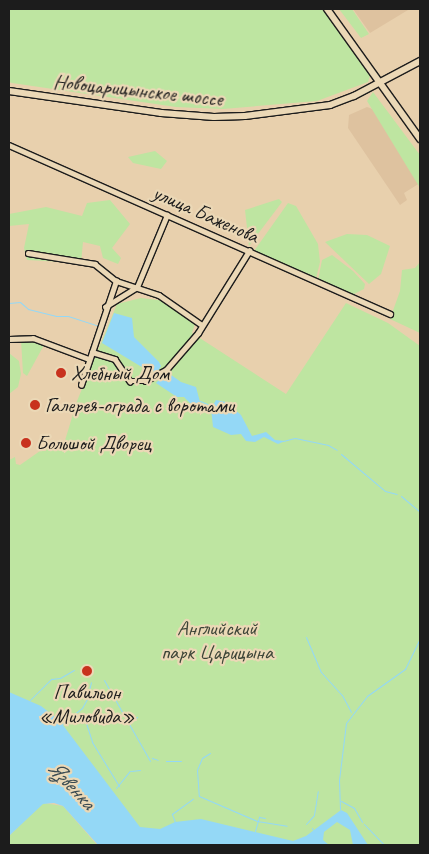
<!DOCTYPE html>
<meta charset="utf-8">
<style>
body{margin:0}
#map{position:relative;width:429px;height:854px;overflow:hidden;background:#e8d0ad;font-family:Caveat,sans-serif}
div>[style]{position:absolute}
.built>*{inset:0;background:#dec29f}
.green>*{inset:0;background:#bee5a1}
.water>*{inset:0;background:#94d8f6}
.stream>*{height:1px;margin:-0.5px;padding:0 0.5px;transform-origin:0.5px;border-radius:0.5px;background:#94d8f6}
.roads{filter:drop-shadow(1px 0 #1c1c1c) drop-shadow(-1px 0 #1c1c1c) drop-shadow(0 1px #1c1c1c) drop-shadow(0 -1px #1c1c1c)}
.street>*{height:4.5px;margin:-2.25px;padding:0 2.25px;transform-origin:2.25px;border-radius:2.25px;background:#ebd8b6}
.secondary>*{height:6px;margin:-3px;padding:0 3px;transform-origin:3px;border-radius:3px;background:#ebd8b6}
.dots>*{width:14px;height:14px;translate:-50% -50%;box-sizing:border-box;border:2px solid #ebd8b6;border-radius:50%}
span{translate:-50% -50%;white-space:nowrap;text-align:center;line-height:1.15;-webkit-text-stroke:4.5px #ebd8b6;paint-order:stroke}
.street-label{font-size:21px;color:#1c1c1c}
.poi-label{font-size:21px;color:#1c1c1c}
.left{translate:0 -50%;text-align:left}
.park-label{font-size:21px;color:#3c4437}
.water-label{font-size:22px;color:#3a4b52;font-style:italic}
.frame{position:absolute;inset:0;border:10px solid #1c1c1c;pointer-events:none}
</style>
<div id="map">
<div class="built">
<i style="clip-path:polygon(353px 9px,407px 9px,408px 10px,370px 33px)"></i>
<i style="clip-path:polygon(367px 107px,378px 111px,420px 183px,404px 193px,407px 200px,400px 205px,348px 128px,349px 115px)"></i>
</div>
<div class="green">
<i style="clip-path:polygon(9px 9px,322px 9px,370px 76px,368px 82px,317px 101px,223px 109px,176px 107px,12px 83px,9px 82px)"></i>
<i style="clip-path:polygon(339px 9px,352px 9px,369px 34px,361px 38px)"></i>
<i style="clip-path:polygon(373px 92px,420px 155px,420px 188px,367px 101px)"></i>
<i style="clip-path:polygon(155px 151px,167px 161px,161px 169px,133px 163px,128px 157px)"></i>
<i style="clip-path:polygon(279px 199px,282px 202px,249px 246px,245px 210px)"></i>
<i style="clip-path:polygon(110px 200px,130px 224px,112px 248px,121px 258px,118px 264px,103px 258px,100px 246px,83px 242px,81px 263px,27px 260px,24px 248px,29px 224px,9px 226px,9px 214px,46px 207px,82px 216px,87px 203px)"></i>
<i style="clip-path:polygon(288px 203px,296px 206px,318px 244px,320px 262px,316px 279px,254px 251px)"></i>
<i style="clip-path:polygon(347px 234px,367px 235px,390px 246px,381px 274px,369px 284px,325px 242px)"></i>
<i style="clip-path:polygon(332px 255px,353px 271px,365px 284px,364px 289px,352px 295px,318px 280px,322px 260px)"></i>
<i style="clip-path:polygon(420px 262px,420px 333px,390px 319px,400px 291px,402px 270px,415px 268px)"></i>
<i style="clip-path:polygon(141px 298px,166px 301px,195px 324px,192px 333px,286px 394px,346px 303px,388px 323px,420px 346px,420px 845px,126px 845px,9px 734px,9px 460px,15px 457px,16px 464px,20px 465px,40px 451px,46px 451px,47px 446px,63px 447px,77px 401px,117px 304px)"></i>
<i style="clip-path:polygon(21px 340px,44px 345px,27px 376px,23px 373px)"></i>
<i style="clip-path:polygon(9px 353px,19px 361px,21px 374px,18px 387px,9px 394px)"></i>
<i style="clip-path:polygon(43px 803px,63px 806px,97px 845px,9px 845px,9px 836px)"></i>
</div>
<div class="water">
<i style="clip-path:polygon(114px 313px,132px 318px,134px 337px,159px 362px,161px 366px,158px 371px,150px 372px,102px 343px)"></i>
<i style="clip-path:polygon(167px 372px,181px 382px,196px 387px,200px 402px,195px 408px,184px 397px,177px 397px,156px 383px)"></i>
<i style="clip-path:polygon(216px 400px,226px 402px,241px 415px,252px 436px,266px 432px,275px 440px,285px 441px,278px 444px,264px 437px,255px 442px,246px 441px,241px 434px,231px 435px,213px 427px,211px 409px)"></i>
<i style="clip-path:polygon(9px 692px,41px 706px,59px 720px,140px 827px,160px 829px,175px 822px,201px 819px,293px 841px,306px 836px,341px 810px,347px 813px,368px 845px,353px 845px,350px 830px,337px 822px,324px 832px,323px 840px,329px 845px,98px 845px,63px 806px,54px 803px,43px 804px,9px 836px)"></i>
</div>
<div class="stream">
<i style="left:9px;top:303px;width:11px;rotate:-5deg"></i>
<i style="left:20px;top:302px;width:11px;rotate:41deg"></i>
<i style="left:28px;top:309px;width:29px;rotate:14deg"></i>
<i style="left:56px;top:316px;width:12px"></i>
<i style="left:68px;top:316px;width:32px;rotate:18deg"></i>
<i style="left:200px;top:401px;width:13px;rotate:23deg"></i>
<i style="left:283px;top:441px;width:12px;rotate:-14deg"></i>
<i style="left:295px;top:438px;width:34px;rotate:12deg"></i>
<i style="left:328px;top:445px;width:10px;rotate:29deg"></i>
<i style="left:341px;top:454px;width:57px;rotate:40.1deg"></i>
<i style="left:385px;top:491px;width:12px;rotate:14deg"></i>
<i style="left:401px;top:496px;width:25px;rotate:40deg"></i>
<i style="left:306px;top:637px;width:38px;rotate:67deg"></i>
<i style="left:321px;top:672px;width:31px;rotate:48deg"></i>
<i style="left:342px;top:695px;width:19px;rotate:62deg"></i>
<i style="left:60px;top:678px;width:16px;rotate:-30deg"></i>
<i style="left:104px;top:680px;width:93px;rotate:60.4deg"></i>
<i style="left:88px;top:695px;width:13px;rotate:-77deg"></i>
<i style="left:30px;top:700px;width:30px;rotate:-45deg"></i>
<i style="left:51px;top:679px;width:9px;rotate:-6deg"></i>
<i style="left:68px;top:719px;width:18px;rotate:-38deg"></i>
<i style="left:82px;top:708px;width:10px;rotate:-61deg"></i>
<i style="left:131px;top:722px;width:8px;rotate:-40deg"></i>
<i style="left:86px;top:723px;width:20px;rotate:72deg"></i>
<i style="left:92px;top:742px;width:52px;rotate:58.5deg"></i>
<i style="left:62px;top:724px;width:7px;rotate:-34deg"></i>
<i style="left:210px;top:753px;width:9px;rotate:148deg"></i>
<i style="left:202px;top:758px;width:13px;rotate:113deg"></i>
<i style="left:197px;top:770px;width:26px;rotate:86deg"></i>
<i style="left:199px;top:796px;width:63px;rotate:23.3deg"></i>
<i style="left:257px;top:821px;width:30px;rotate:9deg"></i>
<i style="left:152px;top:758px;width:6px;rotate:18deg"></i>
<i style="left:166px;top:761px;width:15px"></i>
<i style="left:131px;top:771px;width:9px;rotate:-6deg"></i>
<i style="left:116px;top:788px;width:22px;rotate:-51deg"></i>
<i style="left:341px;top:801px;width:15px;rotate:28deg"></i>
<i style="left:354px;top:808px;width:16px;rotate:60deg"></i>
<i style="left:340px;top:809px;width:29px;rotate:-92deg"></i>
<i style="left:339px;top:780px;width:57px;rotate:-83deg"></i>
<i style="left:346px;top:723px;width:34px;rotate:-52deg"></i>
<i style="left:367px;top:696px;width:47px;rotate:-35.4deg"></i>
<i style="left:405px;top:669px;width:34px;rotate:-64deg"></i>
<i style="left:175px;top:822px;width:9px;rotate:-111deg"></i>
<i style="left:172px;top:814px;width:26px;rotate:-36deg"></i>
<i style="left:306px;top:824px;width:12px;rotate:-48deg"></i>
<i style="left:314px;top:815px;width:24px;rotate:-81deg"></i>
<i style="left:364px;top:824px;width:29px;rotate:46deg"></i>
<i style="left:312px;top:828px;width:2px;rotate:63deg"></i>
<i style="left:255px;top:831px;width:15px;rotate:-74deg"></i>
<i style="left:259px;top:817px;width:6px;rotate:9deg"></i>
</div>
<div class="roads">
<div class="street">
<i style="left:9px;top:145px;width:417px;rotate:23.9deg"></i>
<i style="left:28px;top:253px;width:68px;rotate:9.3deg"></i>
<i style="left:95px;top:264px;width:27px;rotate:39deg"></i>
<i style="left:116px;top:281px;width:45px;rotate:18deg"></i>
<i style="left:159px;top:295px;width:52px;rotate:34.9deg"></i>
<i style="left:105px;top:307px;width:38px;rotate:-32deg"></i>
<i style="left:137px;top:287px;width:78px;rotate:-67.4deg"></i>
<i style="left:9px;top:339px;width:24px;rotate:-2deg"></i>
<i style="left:33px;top:338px;width:60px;rotate:20.6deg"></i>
<i style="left:92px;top:352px;width:24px;rotate:17deg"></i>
<i style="left:115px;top:359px;width:27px;rotate:56deg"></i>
<i style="left:130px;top:381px;width:15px"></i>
<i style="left:145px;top:381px;width:24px;rotate:-28deg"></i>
<i style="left:166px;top:370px;width:49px;rotate:-49.1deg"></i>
<i style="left:198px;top:333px;width:97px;rotate:-58.1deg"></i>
<i style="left:81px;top:385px;width:110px;rotate:-71.4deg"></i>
</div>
<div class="secondary">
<i style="left:327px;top:9px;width:160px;rotate:54.4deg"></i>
<i style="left:9px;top:91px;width:154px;rotate:8.2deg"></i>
<i style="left:161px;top:113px;width:53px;rotate:4.3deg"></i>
<i style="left:214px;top:117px;width:31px;rotate:-2deg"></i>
<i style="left:245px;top:116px;width:86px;rotate:-7.4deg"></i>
<i style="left:330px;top:105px;width:26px;rotate:-21deg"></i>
<i style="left:354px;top:96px;width:75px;rotate:-27.9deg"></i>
</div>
</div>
<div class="dots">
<i style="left:61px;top:373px;background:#c8321e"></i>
<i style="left:35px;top:405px;background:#c8321e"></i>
<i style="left:26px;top:443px;background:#c8321e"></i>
<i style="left:87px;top:671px;background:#c8321e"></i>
</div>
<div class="street-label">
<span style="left:138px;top:90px;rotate:6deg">Новоцарицынское шоссе</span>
<span style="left:206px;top:214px;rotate:24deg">улица Баженова</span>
</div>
<div class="poi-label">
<span class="left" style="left:71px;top:373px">Хлебный Дом</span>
<span class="left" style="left:45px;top:405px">Галерея-ограда с воротами</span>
<span class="left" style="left:36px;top:443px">Большой Дворец</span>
<span style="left:87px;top:704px">Павильон<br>«Миловида»</span>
</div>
<div class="park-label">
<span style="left:217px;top:640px">Английский<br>парк Царицына</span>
</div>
<div class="water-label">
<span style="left:71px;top:785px;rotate:47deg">Язвенка</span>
</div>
<div class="frame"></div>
</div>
